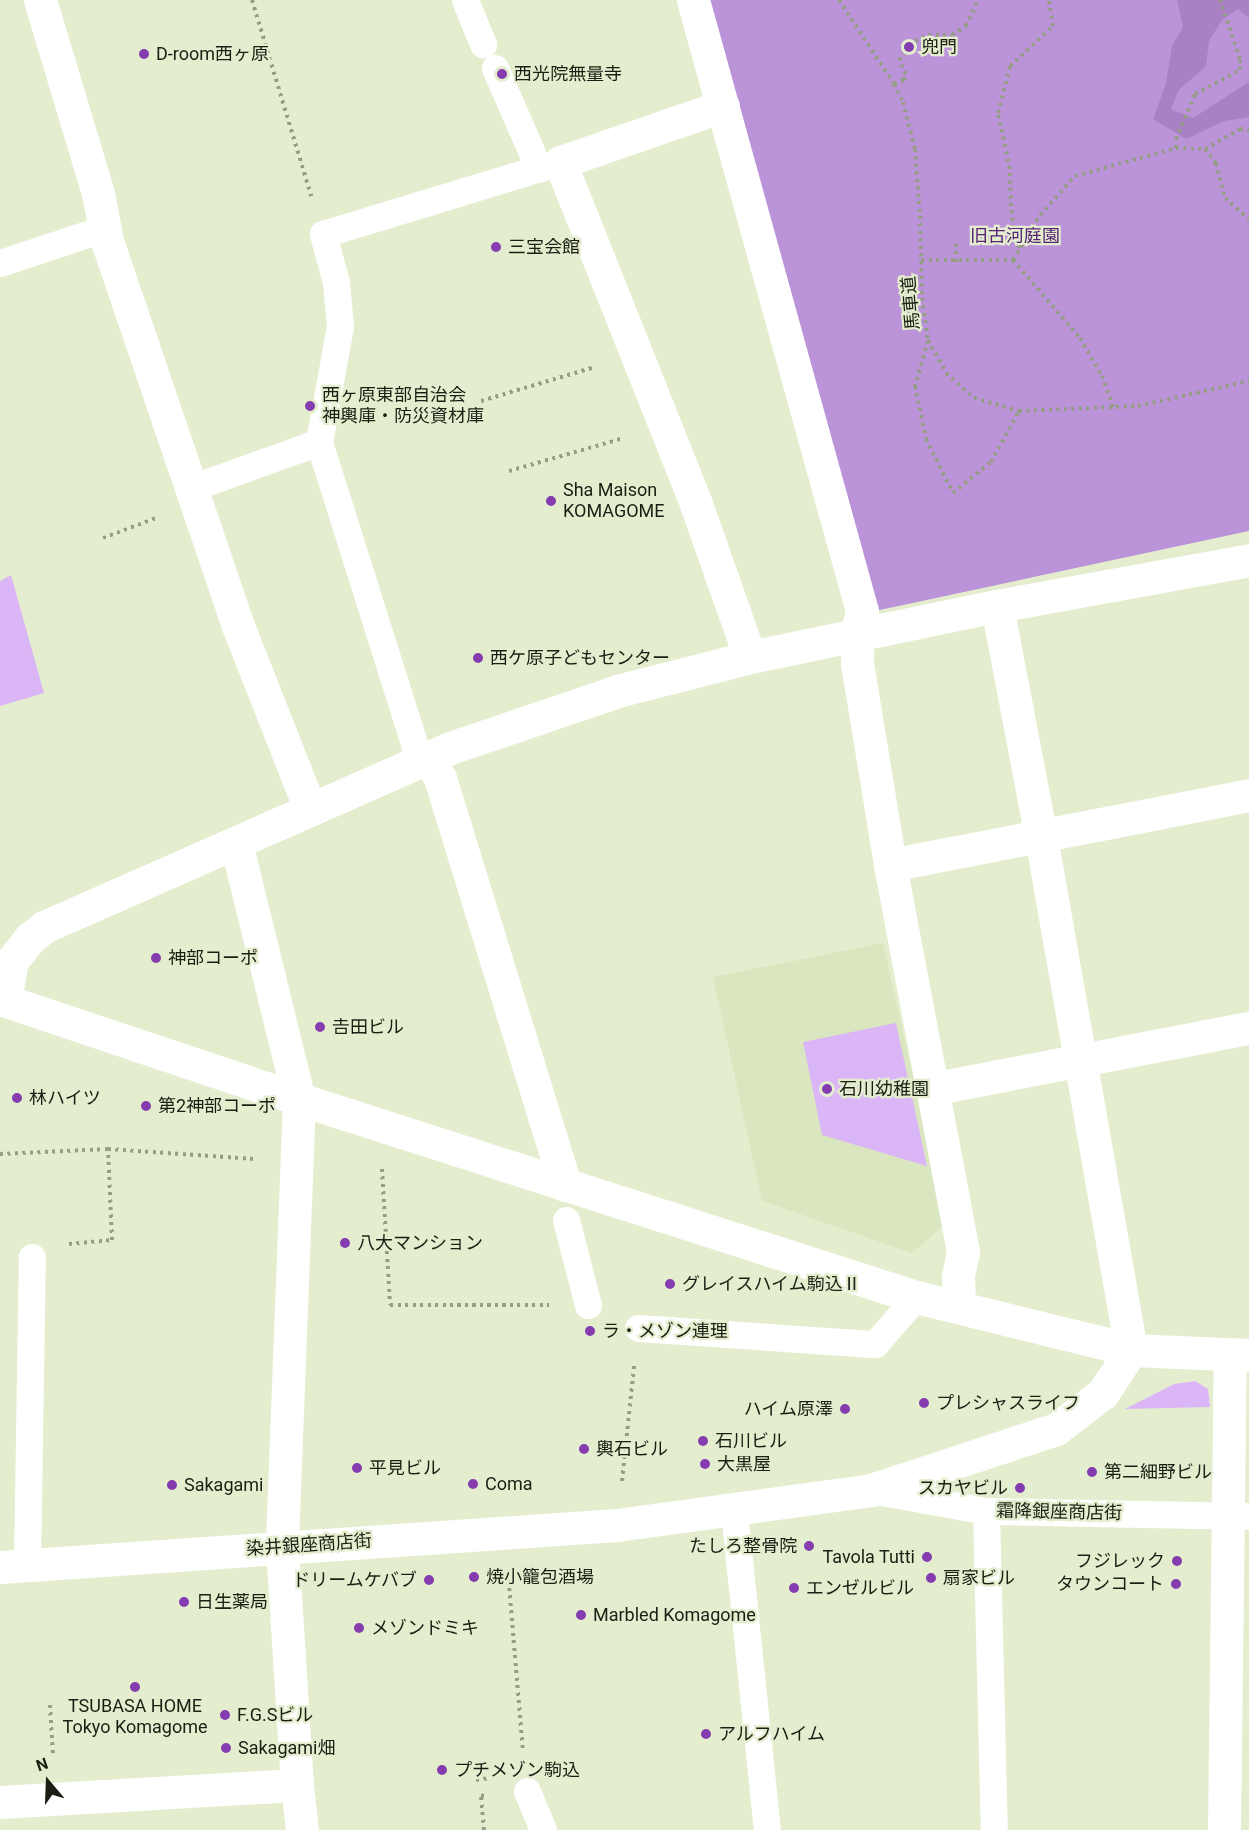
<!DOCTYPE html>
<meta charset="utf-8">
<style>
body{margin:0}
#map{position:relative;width:1249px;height:1830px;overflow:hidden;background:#e4eecf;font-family:Roboto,"Noto Sans JP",sans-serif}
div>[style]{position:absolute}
.built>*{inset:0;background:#dae6bf}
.green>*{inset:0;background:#dbb6f7}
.forest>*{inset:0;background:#bb93d9}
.water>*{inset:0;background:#a880c4}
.path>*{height:4px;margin-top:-2px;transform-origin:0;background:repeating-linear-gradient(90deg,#969d86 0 3px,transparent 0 7.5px)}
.lane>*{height:27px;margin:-13.5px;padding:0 13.5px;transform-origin:13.5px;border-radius:13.5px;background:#fff}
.street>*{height:33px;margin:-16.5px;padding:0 16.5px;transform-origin:16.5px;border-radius:16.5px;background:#fff}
.secondary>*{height:33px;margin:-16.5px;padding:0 16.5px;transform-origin:16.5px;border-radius:16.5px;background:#fff}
.dots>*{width:16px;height:16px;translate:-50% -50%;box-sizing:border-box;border:3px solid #e4eecf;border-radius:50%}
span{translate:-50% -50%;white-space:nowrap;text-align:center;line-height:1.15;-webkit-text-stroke:4.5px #e4eecf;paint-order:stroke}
.poi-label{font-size:18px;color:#1b1e13}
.left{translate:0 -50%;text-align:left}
.right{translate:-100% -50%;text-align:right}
.park-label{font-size:18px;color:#562274}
.street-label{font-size:18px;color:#1b1e13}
.north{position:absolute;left:18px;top:1752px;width:60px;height:60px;-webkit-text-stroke:4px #e4eecf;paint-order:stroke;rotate:341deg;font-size:16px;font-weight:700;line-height:24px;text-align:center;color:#1b1e13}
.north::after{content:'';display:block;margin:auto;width:21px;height:27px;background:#1b1e13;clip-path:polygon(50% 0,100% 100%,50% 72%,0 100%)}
</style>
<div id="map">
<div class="built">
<i style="clip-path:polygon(883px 943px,946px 1223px,912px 1253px,762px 1201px,713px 977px)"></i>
</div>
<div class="green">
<i style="clip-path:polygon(11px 575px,44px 693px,0 706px,0 581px)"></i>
<i style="clip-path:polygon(896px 1023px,927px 1166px,822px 1135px,803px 1042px)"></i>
<i style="clip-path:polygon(1195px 1381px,1208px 1389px,1210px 1407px,1125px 1409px,1174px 1384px)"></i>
</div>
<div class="forest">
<i style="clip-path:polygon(705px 0,1249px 0,1249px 531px,875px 611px)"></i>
</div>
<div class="water">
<i style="clip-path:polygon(1177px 0,1249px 0,1249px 18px,1238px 9px,1222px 20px,1209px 41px,1206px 66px,1178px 91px,1171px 109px,1193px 118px,1249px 82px,1249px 117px,1224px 121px,1186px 139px,1153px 119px,1166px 83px,1172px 46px,1183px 27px)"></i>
</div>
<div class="path">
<i style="left:252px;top:0;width:205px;rotate:73.2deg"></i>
<i style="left:839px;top:0;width:100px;rotate:56.8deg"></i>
<i style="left:894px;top:84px;width:20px;rotate:63deg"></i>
<i style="left:903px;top:102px;width:49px;rotate:75.7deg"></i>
<i style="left:915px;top:149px;width:67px;rotate:85.7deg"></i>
<i style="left:920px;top:216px;width:82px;rotate:88.6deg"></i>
<i style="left:922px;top:298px;width:42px;rotate:81.9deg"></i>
<i style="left:928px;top:340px;width:38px;rotate:61deg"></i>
<i style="left:946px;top:373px;width:38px;rotate:42deg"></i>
<i style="left:974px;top:398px;width:47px;rotate:16.1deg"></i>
<i style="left:1019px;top:411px;width:119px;rotate:-2.4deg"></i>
<i style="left:1138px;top:406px;width:114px;rotate:-12.7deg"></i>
<i style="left:915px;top:41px;width:14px;rotate:-25deg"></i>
<i style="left:928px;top:35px;width:24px"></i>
<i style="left:952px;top:35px;width:17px;rotate:-33deg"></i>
<i style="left:966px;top:26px;width:29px;rotate:-65deg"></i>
<i style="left:894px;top:84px;width:11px;rotate:-22deg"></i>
<i style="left:904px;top:80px;width:6px;rotate:-72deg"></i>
<i style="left:906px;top:74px;width:16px;rotate:-117deg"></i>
<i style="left:899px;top:60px;width:8px;rotate:-50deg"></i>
<i style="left:1176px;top:148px;width:29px;rotate:2deg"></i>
<i style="left:1205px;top:149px;width:40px;rotate:-29.7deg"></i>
<i style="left:1240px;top:129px;width:9px;rotate:6deg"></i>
<i style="left:1205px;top:149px;width:18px;rotate:52deg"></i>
<i style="left:1216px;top:163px;width:36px;rotate:76deg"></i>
<i style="left:1225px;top:198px;width:32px;rotate:41deg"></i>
<i style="left:1020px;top:248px;width:6px;rotate:-129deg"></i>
<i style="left:1016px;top:243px;width:37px;rotate:-98deg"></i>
<i style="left:1011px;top:206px;width:37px;rotate:-92deg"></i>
<i style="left:1010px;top:169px;width:57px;rotate:-102.1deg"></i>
<i style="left:998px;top:113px;width:49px;rotate:-75.7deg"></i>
<i style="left:1010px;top:66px;width:59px;rotate:-42.9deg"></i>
<i style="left:1053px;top:26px;width:26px;rotate:-99deg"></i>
<i style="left:921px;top:260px;width:92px"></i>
<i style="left:1013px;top:260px;width:103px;rotate:49.3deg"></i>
<i style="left:1080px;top:338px;width:44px;rotate:59.9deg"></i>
<i style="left:1102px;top:376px;width:33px;rotate:70deg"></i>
<i style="left:1013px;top:260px;width:52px;rotate:-59deg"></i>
<i style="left:1040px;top:215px;width:52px;rotate:-48.1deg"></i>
<i style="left:1075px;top:176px;width:105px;rotate:-15.5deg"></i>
<i style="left:1176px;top:148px;width:9px;rotate:-90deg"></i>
<i style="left:1176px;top:139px;width:49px;rotate:-67.1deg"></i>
<i style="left:1195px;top:94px;width:51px;rotate:-28.1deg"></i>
<i style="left:1240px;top:70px;width:11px;rotate:-90deg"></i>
<i style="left:1240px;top:59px;width:62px;rotate:-108.7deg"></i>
<i style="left:956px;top:262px;width:18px;rotate:-90deg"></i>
<i style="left:928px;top:341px;width:47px;rotate:106.1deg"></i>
<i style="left:915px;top:386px;width:54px;rotate:78.3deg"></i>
<i style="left:926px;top:439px;width:60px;rotate:63.4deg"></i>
<i style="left:953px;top:493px;width:49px;rotate:-39.2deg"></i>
<i style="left:991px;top:462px;width:58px;rotate:-61.2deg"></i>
<i style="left:481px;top:401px;width:119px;rotate:-16.6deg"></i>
<i style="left:509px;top:471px;width:120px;rotate:-16deg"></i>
<i style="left:103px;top:538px;width:57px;rotate:-20.7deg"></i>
<i style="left:0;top:1154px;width:108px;rotate:-2.7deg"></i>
<i style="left:108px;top:1149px;width:147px;rotate:3.9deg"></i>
<i style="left:382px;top:1169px;width:136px;rotate:86.6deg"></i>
<i style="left:390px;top:1305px;width:159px"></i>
<i style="left:69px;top:1244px;width:43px;rotate:-5.3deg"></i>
<i style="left:112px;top:1240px;width:91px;rotate:-92.5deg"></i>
<i style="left:622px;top:1481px;width:116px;rotate:-84deg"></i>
<i style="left:508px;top:1573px;width:179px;rotate:85.2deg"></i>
<i style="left:50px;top:1705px;width:50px;rotate:86.6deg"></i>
<i style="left:476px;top:1780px;width:14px;rotate:-8deg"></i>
<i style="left:484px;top:1830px;width:34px;rotate:-95deg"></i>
<i style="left:481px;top:1796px;width:7px;rotate:-8deg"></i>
</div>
<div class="lane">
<i style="left:465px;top:0;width:48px;rotate:67.8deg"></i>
<i style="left:495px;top:68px;width:110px;rotate:66.5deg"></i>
<i style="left:0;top:263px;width:111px;rotate:-18.4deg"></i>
<i style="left:319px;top:442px;width:322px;rotate:72.5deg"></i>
<i style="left:416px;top:749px;width:16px;rotate:38deg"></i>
<i style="left:191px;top:488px;width:136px;rotate:-19.8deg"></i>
<i style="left:319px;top:442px;width:117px;rotate:-79.7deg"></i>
<i style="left:340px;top:327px;width:45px;rotate:-95.1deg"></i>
<i style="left:336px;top:282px;width:50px;rotate:-105.2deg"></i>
<i style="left:323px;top:234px;width:248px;rotate:-16.9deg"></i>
<i style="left:566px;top:1220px;width:88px;rotate:75.5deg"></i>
<i style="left:638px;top:1328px;width:238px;rotate:3.9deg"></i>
<i style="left:875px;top:1344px;width:62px;rotate:-48.9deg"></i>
<i style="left:871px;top:1490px;width:117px;rotate:10.3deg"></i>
<i style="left:986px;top:1511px;width:263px;rotate:1.1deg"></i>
<i style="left:734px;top:1511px;width:321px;rotate:84.1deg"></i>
<i style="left:986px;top:1511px;width:319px;rotate:88.6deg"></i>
<i style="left:27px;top:1565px;width:308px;rotate:-89.1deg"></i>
<i style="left:527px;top:1791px;width:42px;rotate:67.7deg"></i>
</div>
<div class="street">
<i style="left:40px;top:0;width:202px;rotate:73.3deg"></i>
<i style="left:98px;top:193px;width:49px;rotate:79.4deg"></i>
<i style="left:107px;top:241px;width:407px;rotate:71.2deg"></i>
<i style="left:238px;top:626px;width:197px;rotate:68.5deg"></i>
<i style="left:693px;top:0;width:634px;rotate:74.54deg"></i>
<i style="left:862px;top:611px;width:23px;rotate:103deg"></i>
<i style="left:857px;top:633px;width:30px;rotate:90deg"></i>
<i style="left:857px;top:663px;width:205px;rotate:80.7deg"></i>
<i style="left:890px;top:865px;width:394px;rotate:79.3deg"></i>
<i style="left:963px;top:1252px;width:25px;rotate:102deg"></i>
<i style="left:958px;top:1276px;width:31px;rotate:88deg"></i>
<i style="left:723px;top:106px;width:172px;rotate:161deg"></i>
<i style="left:560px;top:162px;width:368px;rotate:68.3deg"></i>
<i style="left:696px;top:504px;width:162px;rotate:70.6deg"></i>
<i style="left:429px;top:759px;width:22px;rotate:60deg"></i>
<i style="left:440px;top:778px;width:426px;rotate:72.9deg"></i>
<i style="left:236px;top:843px;width:264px;rotate:76.2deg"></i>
<i style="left:299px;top:1099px;width:448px;rotate:92.2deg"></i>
<i style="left:282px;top:1547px;width:238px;rotate:86.4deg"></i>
<i style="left:297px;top:1785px;width:45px;rotate:83.7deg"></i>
<i style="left:890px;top:865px;width:366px;rotate:-11deg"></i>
<i style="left:5px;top:1000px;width:40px;rotate:-80deg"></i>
<i style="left:12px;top:961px;width:29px;rotate:-52deg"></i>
<i style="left:30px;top:938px;width:18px;rotate:-38deg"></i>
<i style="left:44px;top:927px;width:444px;rotate:-23.8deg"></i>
<i style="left:450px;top:748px;width:181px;rotate:-18.7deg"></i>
<i style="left:621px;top:690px;width:133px;rotate:-14.3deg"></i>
<i style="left:750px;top:657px;width:252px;rotate:-11.7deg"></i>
<i style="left:997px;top:606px;width:256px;rotate:-10.3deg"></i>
<i style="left:931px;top:1089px;width:324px;rotate:-10.9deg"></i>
<i style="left:0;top:1567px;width:618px;rotate:-3.89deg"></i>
<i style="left:617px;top:1525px;width:256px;rotate:-7.8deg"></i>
<i style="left:871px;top:1490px;width:195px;rotate:-18.2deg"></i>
<i style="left:1056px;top:1429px;width:59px;rotate:-37.5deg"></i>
<i style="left:1103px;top:1393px;width:51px;rotate:-56.9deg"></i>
<i style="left:1131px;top:1350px;width:521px;rotate:-99.95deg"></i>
<i style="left:1041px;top:837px;width:235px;rotate:-100.8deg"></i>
<i style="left:0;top:1802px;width:297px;rotate:-3.3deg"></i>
<i style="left:1224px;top:1830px;width:476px;rotate:-89.3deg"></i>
</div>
<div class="secondary">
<i style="left:0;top:999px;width:315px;rotate:18.5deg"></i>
<i style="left:299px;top:1099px;width:648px;rotate:17.79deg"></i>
<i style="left:916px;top:1297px;width:221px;rotate:13.8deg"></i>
<i style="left:1131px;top:1350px;width:118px;rotate:2.4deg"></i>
</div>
<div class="dots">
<i style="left:909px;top:47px;background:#843caf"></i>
<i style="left:144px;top:54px;background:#843caf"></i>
<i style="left:502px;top:74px;background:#843caf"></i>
<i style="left:496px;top:247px;background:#843caf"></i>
<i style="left:310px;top:406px;background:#843caf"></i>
<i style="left:551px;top:501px;background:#843caf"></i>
<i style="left:478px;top:658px;background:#843caf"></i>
<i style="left:156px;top:958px;background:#843caf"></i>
<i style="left:320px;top:1027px;background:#843caf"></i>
<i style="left:827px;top:1089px;background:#843caf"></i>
<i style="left:17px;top:1098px;background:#843caf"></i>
<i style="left:146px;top:1106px;background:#843caf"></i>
<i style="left:345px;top:1243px;background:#843caf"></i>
<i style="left:670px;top:1284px;background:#843caf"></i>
<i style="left:590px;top:1331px;background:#843caf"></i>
<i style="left:924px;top:1403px;background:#843caf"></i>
<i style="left:845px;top:1409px;background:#843caf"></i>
<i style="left:703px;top:1441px;background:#843caf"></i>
<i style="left:584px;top:1449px;background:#843caf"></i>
<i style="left:705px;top:1464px;background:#843caf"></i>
<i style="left:357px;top:1468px;background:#843caf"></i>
<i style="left:1092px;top:1472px;background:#843caf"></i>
<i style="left:473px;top:1484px;background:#843caf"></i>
<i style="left:172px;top:1485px;background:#843caf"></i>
<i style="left:1020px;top:1488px;background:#843caf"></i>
<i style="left:809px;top:1546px;background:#843caf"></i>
<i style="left:927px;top:1557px;background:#843caf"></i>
<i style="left:1177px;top:1561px;background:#843caf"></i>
<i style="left:474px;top:1577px;background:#843caf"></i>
<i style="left:931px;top:1578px;background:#843caf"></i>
<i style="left:429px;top:1580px;background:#843caf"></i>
<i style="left:1176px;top:1584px;background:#843caf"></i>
<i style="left:794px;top:1588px;background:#843caf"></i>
<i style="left:184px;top:1602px;background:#843caf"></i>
<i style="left:581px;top:1615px;background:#843caf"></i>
<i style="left:359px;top:1628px;background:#843caf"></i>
<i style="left:135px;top:1687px;background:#843caf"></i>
<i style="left:225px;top:1715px;background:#843caf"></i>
<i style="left:706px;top:1734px;background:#843caf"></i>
<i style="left:226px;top:1748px;background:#843caf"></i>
<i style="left:442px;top:1770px;background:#843caf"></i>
</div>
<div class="poi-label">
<span class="left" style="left:921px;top:47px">兜門</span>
<span class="left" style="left:156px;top:54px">D-room西ヶ原</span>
<span class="left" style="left:514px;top:74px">西光院無量寺</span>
<span class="left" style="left:508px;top:247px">三宝会館</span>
<span class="left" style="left:322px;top:406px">西ヶ原東部自治会<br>神輿庫・防災資材庫</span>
<span class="left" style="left:563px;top:501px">Sha Maison<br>KOMAGOME</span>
<span class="left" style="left:490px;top:658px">西ケ原子どもセンター</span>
<span class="left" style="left:168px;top:958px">神部コーポ</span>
<span class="left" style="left:332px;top:1027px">𠮷田ビル</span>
<span class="left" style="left:839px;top:1089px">石川幼稚園</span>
<span class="left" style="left:29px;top:1098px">林ハイツ</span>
<span class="left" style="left:158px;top:1106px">第2神部コーポ</span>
<span class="left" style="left:357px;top:1243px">八大マンション</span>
<span class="left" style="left:682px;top:1284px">グレイスハイム駒込Ⅱ</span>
<span class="left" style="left:602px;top:1331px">ラ・メゾン連理</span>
<span class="left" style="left:936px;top:1403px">プレシャスライフ</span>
<span class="right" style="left:833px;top:1409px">ハイム原澤</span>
<span class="left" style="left:715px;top:1441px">石川ビル</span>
<span class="left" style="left:596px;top:1449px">輿石ビル</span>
<span class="left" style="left:717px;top:1464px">大黒屋</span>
<span class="left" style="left:369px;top:1468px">平見ビル</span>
<span class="left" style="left:1104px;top:1472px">第二細野ビル</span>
<span class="left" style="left:485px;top:1484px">Coma</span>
<span class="left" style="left:184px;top:1485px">Sakagami</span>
<span class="right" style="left:1008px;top:1488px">スカヤビル</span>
<span class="right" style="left:797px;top:1546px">たしろ整骨院</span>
<span class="right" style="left:915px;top:1557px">Tavola Tutti</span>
<span class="right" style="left:1165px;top:1561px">フジレック</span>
<span class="left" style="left:486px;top:1577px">焼小籠包酒場</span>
<span class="left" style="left:943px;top:1578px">扇家ビル</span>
<span class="right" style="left:417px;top:1580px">ドリームケバブ</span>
<span class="right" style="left:1164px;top:1584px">タウンコート</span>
<span class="left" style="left:806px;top:1588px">エンゼルビル</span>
<span class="left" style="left:196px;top:1602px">日生薬局</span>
<span class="left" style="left:593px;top:1615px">Marbled Komagome</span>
<span class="left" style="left:371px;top:1628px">メゾンドミキ</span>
<span style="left:135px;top:1717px">TSUBASA HOME<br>Tokyo Komagome</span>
<span class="left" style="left:237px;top:1715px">F.G.Sビル</span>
<span class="left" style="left:718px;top:1734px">アルフハイム</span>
<span class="left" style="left:238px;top:1748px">Sakagami畑</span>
<span class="left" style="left:454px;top:1770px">プチメゾン駒込</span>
</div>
<div class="park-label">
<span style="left:1015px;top:236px">旧古河庭園</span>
</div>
<div class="street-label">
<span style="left:911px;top:303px;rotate:-95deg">馬車道</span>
<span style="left:1059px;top:1512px;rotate:1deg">霜降銀座商店街</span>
<span style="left:309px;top:1545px;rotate:-4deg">染井銀座商店街</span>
</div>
<div class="north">N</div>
</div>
